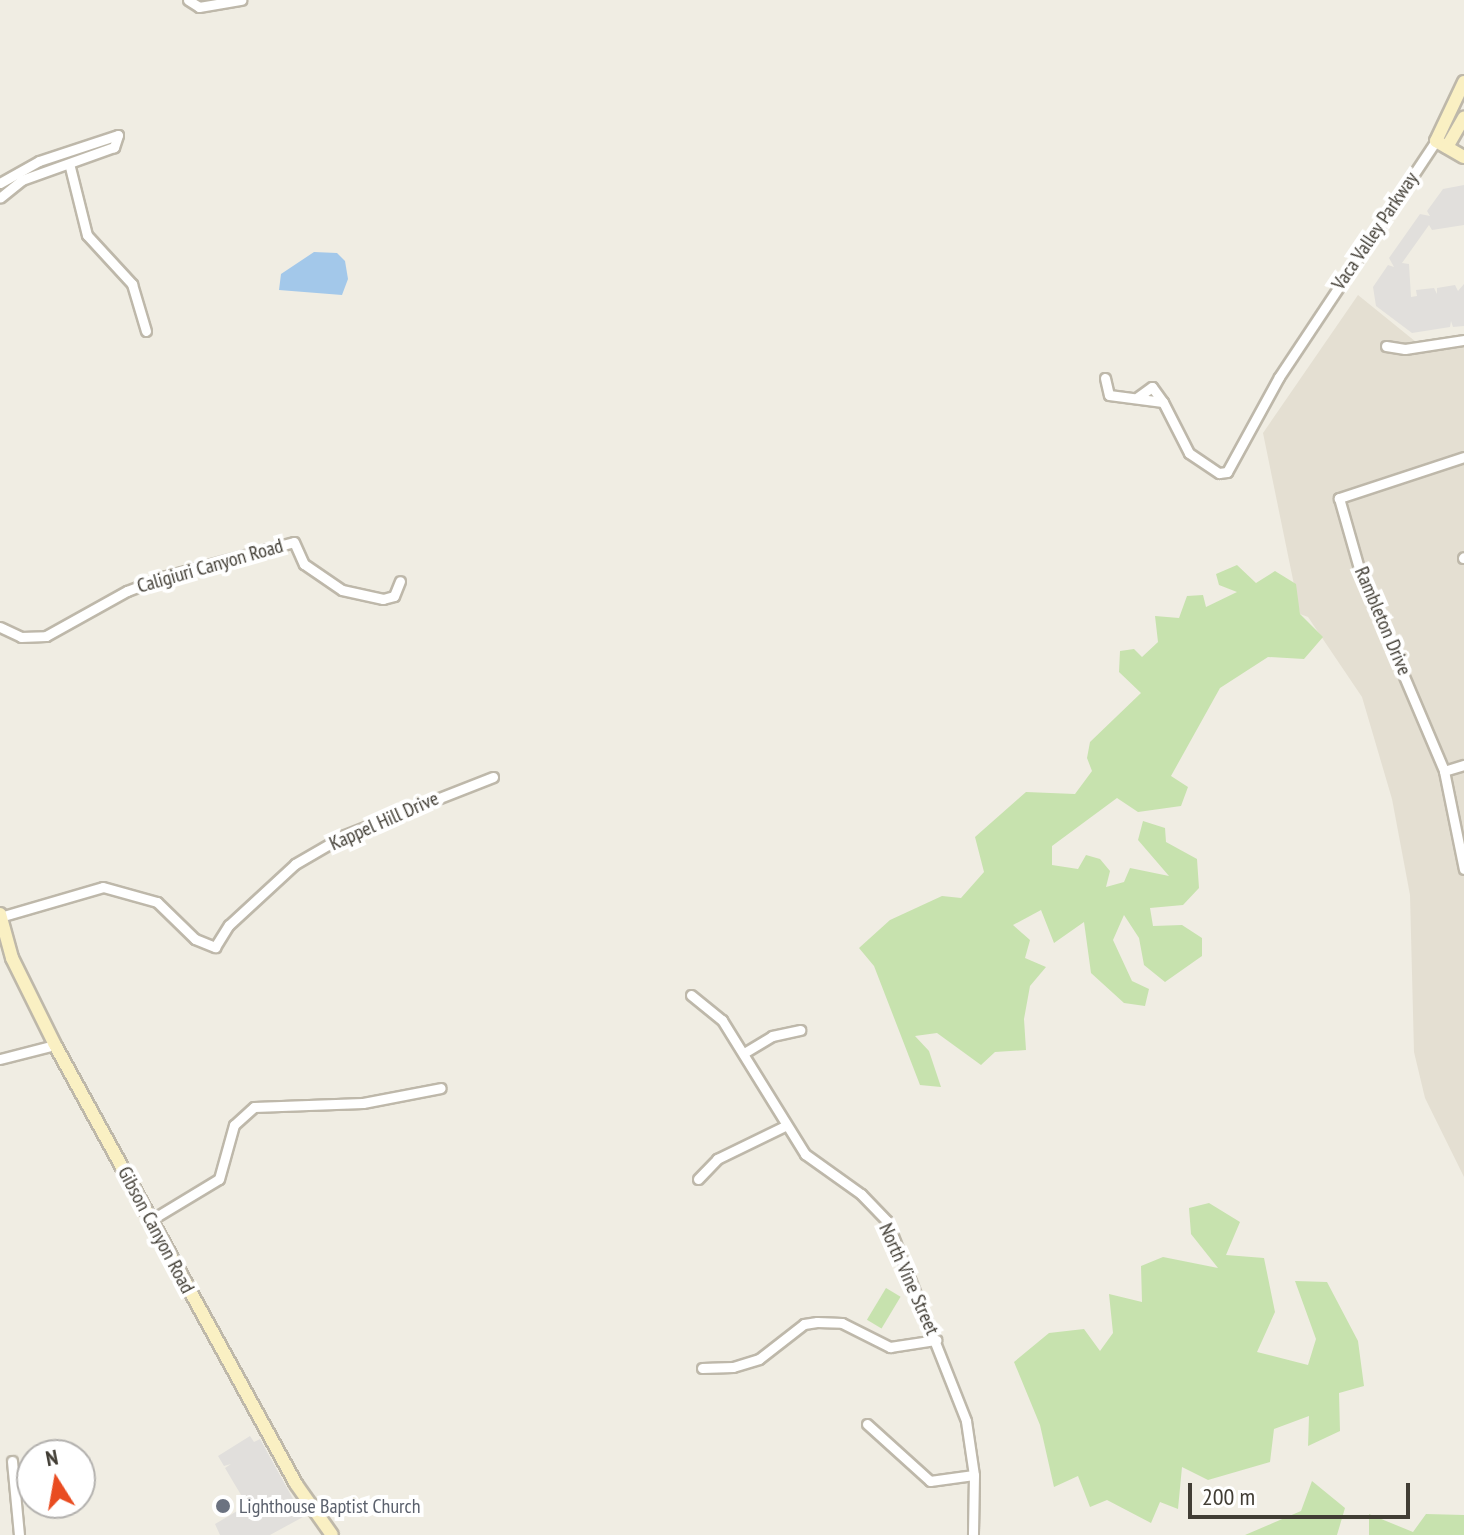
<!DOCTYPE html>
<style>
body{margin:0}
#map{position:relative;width:1464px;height:1535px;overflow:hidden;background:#f0ede3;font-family:"PT Sans Narrow",sans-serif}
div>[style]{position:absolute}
.residential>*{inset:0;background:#e4dfd2}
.green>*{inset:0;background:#c7e2ae;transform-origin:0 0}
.parking>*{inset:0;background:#e1dfdc}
.water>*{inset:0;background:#a3c8ea}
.roads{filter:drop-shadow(2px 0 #beb8aa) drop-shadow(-2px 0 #beb8aa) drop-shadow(0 2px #beb8aa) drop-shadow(0 -2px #beb8aa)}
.street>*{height:9px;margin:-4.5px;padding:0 4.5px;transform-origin:4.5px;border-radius:4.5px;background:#fff}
.secondary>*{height:12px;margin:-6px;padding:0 6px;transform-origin:6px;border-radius:6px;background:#faf0c3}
.dots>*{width:22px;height:22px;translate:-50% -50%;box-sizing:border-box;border:4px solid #fff;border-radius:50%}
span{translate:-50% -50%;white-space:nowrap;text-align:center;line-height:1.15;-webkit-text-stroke:8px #fff;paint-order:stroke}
.street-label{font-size:20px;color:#413d34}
.worship-label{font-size:20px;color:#5b616d}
.left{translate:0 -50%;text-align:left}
.north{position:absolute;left:16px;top:1439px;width:80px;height:80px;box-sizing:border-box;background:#fff;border:2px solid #b3b1ae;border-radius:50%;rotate:349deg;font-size:22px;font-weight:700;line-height:32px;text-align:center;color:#413d34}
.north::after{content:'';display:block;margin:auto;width:28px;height:36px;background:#e94c21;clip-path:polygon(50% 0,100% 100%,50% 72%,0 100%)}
.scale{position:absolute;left:1188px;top:1483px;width:222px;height:36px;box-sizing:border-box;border:4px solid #413d34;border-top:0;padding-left:10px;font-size:24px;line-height:28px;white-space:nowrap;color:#413d34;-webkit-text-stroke:6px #fff;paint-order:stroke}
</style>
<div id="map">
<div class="residential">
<i style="clip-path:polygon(1358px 295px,1416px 342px,1464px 334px,1464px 1177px,1425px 1098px,1414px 1052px,1410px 895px,1392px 799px,1362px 697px,1308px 617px,1300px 614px,1263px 433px)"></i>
</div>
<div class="green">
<i style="clip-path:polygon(1237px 565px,1256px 583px,1275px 571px,1296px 584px,1300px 614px,1323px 637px,1304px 659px,1268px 657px,1220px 688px,1171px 776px,1188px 787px,1181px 806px,1138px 812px,1117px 798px,1052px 846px,1052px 865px,1078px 869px,1086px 855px,1100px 859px,1110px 871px,1106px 887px,1124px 882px,1130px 868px,1169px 876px,1138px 840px,1143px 821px,1165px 828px,1166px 842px,1197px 859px,1199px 888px,1183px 905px,1150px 908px,1153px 926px,1182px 925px,1202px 938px,1202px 956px,1165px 982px,1144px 965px,1139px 938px,1124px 915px,1113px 940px,1132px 981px,1149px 989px,1145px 1006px,1124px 1003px,1091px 973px,1084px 922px,1054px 943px,1041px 910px,1013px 925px,1030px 940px,1025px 958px,1046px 967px,1030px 986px,1024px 1019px,1026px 1050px,995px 1052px,981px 1065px,937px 1033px,915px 1036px,929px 1051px,941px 1087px,920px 1085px,874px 966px,859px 948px,890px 920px,942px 896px,961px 898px,984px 872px,975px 837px,1026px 792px,1075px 794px,1092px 771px,1087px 758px,1090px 742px,1141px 693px,1119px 672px,1120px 651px,1134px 649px,1142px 657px,1158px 642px,1155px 616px,1179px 618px,1187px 596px,1203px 595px,1206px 607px,1237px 592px,1219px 585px,1216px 574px)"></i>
<i style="clip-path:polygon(1209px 1203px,1240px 1222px,1226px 1255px,1264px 1258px,1275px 1312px,1257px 1352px,1308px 1365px,1316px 1339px,1295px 1281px,1327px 1282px,1358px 1341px,1364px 1386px,1339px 1393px,1340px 1431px,1308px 1446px,1309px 1416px,1274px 1429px,1270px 1462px,1208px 1480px,1182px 1467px,1178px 1509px,1160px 1502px,1151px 1523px,1107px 1500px,1090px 1507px,1078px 1476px,1054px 1487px,1040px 1425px,1014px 1362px,1049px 1333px,1084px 1329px,1100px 1351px,1113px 1333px,1109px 1294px,1142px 1302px,1141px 1266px,1163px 1257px,1218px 1268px,1191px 1234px,1189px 1208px)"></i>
<i style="left:886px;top:1288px;width:17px;height:37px;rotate:31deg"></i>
<i style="clip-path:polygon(1312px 1481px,1345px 1508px,1337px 1535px,1245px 1535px,1301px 1511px)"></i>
<i style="clip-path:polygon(1369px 1514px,1413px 1532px,1426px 1514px,1464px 1515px,1464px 1535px,1369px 1535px)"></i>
</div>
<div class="parking">
<i style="clip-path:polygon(1464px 185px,1464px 225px,1432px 230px,1429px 225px,1402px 263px,1409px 264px,1411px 297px,1417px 296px,1416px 290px,1434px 288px,1437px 294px,1437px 288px,1455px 285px,1458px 291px,1464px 284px,1464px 326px,1453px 327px,1451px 321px,1450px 327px,1412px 333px,1376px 306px,1373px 287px,1388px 265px,1394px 267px,1389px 258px,1420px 214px,1430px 216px,1427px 211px,1443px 189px)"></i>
<i style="clip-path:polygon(250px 1436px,254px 1442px,260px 1439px,303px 1517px,270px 1535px,220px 1535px,215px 1524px,244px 1507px,248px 1514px,256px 1509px,250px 1510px,225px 1468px,231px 1464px,224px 1466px,218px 1456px)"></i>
</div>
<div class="water">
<i style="clip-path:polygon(314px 252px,337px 253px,345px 261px,348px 279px,342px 295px,279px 290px,281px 274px)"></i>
</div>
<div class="roads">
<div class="street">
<i style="left:188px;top:0;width:13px;rotate:32deg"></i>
<i style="left:199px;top:7px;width:43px;rotate:-9.5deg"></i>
<i style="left:70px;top:167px;width:70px;rotate:76deg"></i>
<i style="left:87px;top:235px;width:67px;rotate:47.4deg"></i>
<i style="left:132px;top:284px;width:49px;rotate:73.4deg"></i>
<i style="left:0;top:183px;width:45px;rotate:-29.4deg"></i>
<i style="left:39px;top:161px;width:83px;rotate:-18.2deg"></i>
<i style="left:118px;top:135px;width:13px;rotate:108deg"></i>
<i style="left:114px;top:147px;width:98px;rotate:160.3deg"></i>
<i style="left:22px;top:180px;width:28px;rotate:141deg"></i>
<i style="left:1386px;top:346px;width:19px;rotate:9deg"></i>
<i style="left:1405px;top:349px;width:60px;rotate:-8.7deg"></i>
<i style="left:1105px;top:378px;width:17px;rotate:77deg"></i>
<i style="left:1109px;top:395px;width:54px;rotate:7.4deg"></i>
<i style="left:1163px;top:402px;width:57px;rotate:63deg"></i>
<i style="left:1189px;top:453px;width:36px;rotate:34deg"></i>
<i style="left:1219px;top:473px;width:8px;rotate:-7deg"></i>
<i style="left:1227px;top:472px;width:108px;rotate:-61.3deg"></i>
<i style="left:1279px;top:377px;width:283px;rotate:-56.4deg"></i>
<i style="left:1138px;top:397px;width:17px;rotate:-36deg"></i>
<i style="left:1152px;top:387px;width:19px;rotate:54deg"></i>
<i style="left:1464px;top:457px;width:132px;rotate:161.8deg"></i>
<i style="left:1339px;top:498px;width:80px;rotate:74.1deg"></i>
<i style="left:1361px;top:575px;width:213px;rotate:67deg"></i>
<i style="left:1444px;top:771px;width:100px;rotate:78.5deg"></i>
<i style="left:1463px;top:558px;width:1px;rotate:-45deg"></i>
<i style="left:0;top:627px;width:23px;rotate:25deg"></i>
<i style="left:21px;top:637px;width:25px;rotate:-2deg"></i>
<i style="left:46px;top:636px;width:93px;rotate:-29.1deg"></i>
<i style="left:127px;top:591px;width:42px;rotate:-21deg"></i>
<i style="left:166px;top:576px;width:132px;rotate:-14.9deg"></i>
<i style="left:294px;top:542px;width:24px;rotate:66deg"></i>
<i style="left:304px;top:564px;width:46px;rotate:34.4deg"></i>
<i style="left:342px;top:590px;width:42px;rotate:12.4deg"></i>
<i style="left:383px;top:599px;width:11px;rotate:-15deg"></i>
<i style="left:394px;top:596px;width:16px;rotate:-68deg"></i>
<i style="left:1444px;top:771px;width:21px;rotate:-17deg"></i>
<i style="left:0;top:917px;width:107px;rotate:-16.2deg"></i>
<i style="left:103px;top:887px;width:56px;rotate:15.5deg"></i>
<i style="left:157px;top:902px;width:53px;rotate:44.2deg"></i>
<i style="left:195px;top:939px;width:22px;rotate:22deg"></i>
<i style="left:215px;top:947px;width:26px;rotate:-58deg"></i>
<i style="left:229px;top:925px;width:90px;rotate:-42.7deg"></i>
<i style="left:295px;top:864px;width:58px;rotate:-30.1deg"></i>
<i style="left:345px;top:835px;width:159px;rotate:-21.4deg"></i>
<i style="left:691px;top:995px;width:40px;rotate:39deg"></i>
<i style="left:722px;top:1020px;width:158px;rotate:58.2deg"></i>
<i style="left:805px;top:1154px;width:69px;rotate:35.5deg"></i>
<i style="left:861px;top:1194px;width:37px;rotate:46deg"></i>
<i style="left:887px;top:1221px;width:215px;rotate:68.4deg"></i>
<i style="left:966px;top:1421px;width:55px;rotate:81.6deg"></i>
<i style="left:974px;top:1475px;width:60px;rotate:91deg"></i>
<i style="left:744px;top:1053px;width:33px;rotate:-31deg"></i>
<i style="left:772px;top:1036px;width:29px;rotate:-12deg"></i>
<i style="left:0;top:1059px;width:57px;rotate:-14.3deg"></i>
<i style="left:698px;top:1179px;width:28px;rotate:-46deg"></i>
<i style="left:717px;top:1159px;width:76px;rotate:-25.9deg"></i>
<i style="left:151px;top:1220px;width:79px;rotate:-31.1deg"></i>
<i style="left:219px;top:1179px;width:56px;rotate:-74.5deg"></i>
<i style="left:234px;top:1125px;width:27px;rotate:-42deg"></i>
<i style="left:254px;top:1107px;width:109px;rotate:-2.1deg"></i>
<i style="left:363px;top:1103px;width:79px;rotate:-10.9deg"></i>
<i style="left:702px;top:1368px;width:31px;rotate:-2deg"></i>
<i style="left:733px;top:1367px;width:27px;rotate:-17deg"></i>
<i style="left:759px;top:1359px;width:57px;rotate:-37.9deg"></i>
<i style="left:804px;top:1324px;width:13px;rotate:-9deg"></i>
<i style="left:817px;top:1322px;width:25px;rotate:2deg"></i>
<i style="left:842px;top:1323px;width:54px;rotate:26.6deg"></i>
<i style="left:890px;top:1347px;width:47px;rotate:-8.7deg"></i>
<i style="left:867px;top:1424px;width:85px;rotate:42.1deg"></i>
<i style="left:930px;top:1481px;width:44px;rotate:-7.8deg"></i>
<i style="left:12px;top:1461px;width:74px;rotate:84.6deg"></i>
</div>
<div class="secondary">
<i style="left:1464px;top:82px;width:65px;rotate:115.4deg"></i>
<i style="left:1436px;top:141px;width:32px;rotate:30deg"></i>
<i style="left:1447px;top:147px;width:34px;rotate:-60deg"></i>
<i style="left:0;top:914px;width:46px;rotate:74.7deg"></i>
<i style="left:12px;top:958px;width:97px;rotate:63.7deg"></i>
<i style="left:55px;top:1045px;width:501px;rotate:61.23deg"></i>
<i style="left:296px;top:1484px;width:62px;rotate:54.8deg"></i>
</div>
</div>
<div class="dots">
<i style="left:223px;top:1506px;background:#6b7280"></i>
</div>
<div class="street-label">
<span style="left:1375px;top:231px;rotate:-56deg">Vaca Valley Parkway</span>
<span style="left:210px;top:566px;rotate:-16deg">Caligiuri Canyon Road</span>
<span style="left:1383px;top:621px;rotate:67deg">Rambleton Drive</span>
<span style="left:384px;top:821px;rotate:-24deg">Kappel Hill Drive</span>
<span style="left:156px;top:1230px;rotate:62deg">Gibson Canyon Road</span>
<span style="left:909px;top:1279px;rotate:66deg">North Vine Street</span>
</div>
<div class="worship-label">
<span class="left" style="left:239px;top:1506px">Lighthouse Baptist Church</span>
</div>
<div class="north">N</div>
<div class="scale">200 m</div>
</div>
